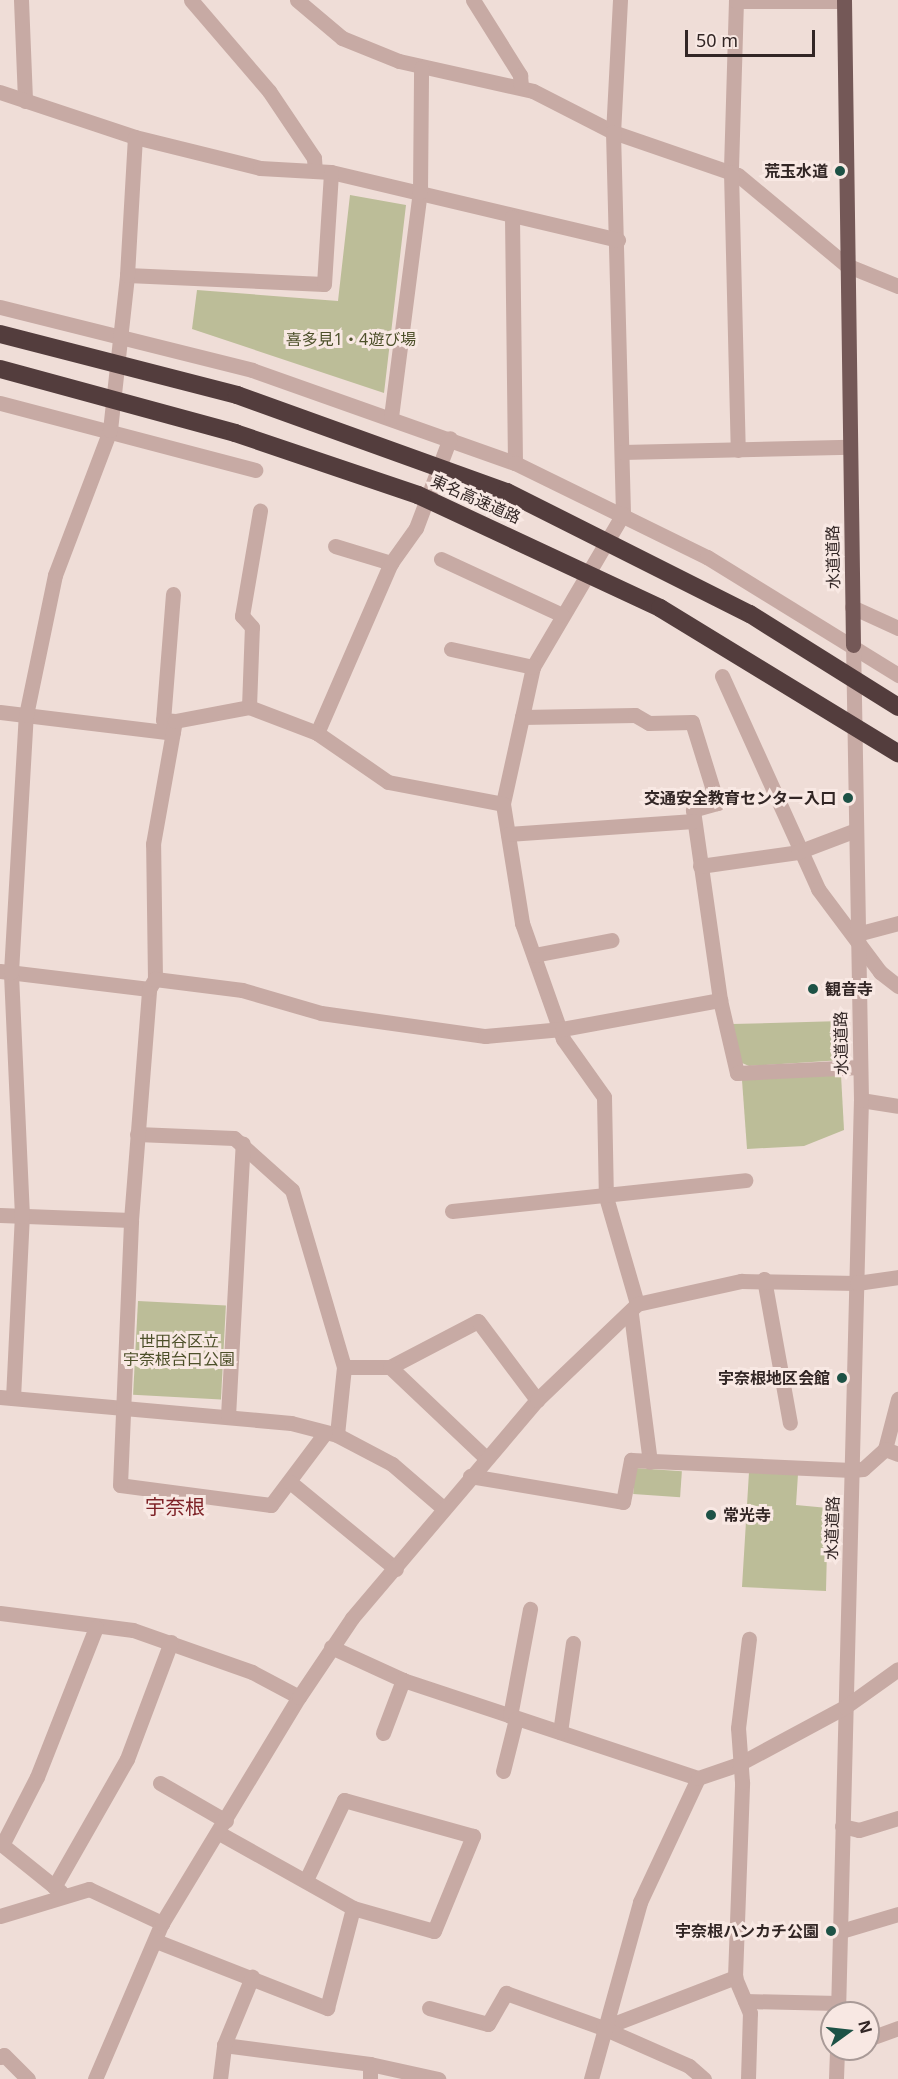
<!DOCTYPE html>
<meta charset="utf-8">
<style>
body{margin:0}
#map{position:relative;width:898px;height:2079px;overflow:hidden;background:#efddd7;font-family:"Noto Sans","Noto Sans JP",sans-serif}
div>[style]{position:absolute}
.green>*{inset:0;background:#bcbd98;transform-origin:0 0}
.minor>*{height:15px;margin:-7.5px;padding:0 7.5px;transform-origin:7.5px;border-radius:7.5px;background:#c7aaa4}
.major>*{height:15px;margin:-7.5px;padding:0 7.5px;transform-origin:7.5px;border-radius:7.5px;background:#745857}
.highway-bridge>*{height:18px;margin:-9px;padding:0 9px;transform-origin:9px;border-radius:9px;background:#533d3d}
.dots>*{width:16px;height:16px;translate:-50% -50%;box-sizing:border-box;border:3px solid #f8e8e3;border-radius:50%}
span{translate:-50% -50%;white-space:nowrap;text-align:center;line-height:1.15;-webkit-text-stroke:6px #f8e8e3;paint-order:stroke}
.poi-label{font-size:16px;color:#322625;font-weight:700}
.right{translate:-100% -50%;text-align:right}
.left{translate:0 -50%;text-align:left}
.park-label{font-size:16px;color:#4d502a}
.street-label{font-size:16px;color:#322625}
.quarter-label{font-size:20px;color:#7e2227}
.north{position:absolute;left:820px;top:2001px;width:60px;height:60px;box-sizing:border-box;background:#f8e8e3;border:2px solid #a99a97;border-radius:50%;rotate:75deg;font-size:16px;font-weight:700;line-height:24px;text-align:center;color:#322625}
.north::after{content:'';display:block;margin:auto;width:21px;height:27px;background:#1d5246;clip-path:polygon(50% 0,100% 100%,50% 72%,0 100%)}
.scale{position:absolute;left:685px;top:30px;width:130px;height:27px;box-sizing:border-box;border:3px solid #322625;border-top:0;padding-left:8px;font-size:18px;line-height:21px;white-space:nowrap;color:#322625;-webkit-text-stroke:4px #f8e8e3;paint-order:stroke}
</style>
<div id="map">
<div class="green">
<i style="clip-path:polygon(350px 195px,406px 205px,384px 393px,192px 329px,197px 290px,338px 301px)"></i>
<i style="clip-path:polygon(842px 1021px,842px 1060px,749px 1066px,742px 1063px,732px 1024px)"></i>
<i style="clip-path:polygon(841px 1075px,844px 1130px,804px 1146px,747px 1149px,742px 1080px)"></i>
<i style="left:138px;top:1301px;width:88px;height:94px;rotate:3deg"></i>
<i style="left:635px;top:1468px;width:47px;height:26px;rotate:4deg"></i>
<i style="clip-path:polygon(749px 1472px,798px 1474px,796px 1505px,828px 1508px,826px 1591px,742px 1587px)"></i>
</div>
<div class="minor">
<i style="left:21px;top:0;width:101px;rotate:87.7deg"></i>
<i style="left:191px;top:0;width:120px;rotate:49.4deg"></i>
<i style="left:269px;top:91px;width:81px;rotate:56.1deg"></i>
<i style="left:314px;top:158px;width:13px;rotate:86deg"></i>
<i style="left:297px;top:0;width:59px;rotate:40.2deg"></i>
<i style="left:342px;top:38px;width:61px;rotate:22deg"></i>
<i style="left:399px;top:61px;width:137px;rotate:12.6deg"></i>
<i style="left:533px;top:91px;width:90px;rotate:27.1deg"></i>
<i style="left:613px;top:132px;width:132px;rotate:19deg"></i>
<i style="left:738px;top:175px;width:141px;rotate:39.8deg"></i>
<i style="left:846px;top:265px;width:56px;rotate:22deg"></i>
<i style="left:473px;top:0;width:89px;rotate:57.9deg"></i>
<i style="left:520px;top:75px;width:12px;rotate:85deg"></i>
<i style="left:620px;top:0;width:132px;rotate:93deg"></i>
<i style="left:613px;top:132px;width:382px;rotate:88.5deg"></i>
<i style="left:623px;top:514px;width:178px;rotate:120.5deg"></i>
<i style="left:533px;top:667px;width:140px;rotate:102.4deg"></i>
<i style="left:503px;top:804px;width:121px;rotate:80.9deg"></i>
<i style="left:522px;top:923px;width:123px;rotate:70.5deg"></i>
<i style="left:563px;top:1039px;width:71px;rotate:54.7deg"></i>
<i style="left:604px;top:1097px;width:100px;rotate:88.9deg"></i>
<i style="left:606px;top:1197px;width:111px;rotate:73.8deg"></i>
<i style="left:736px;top:0;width:172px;rotate:91.7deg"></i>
<i style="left:731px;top:172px;width:278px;rotate:88.6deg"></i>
<i style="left:736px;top:1px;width:108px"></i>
<i style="left:0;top:92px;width:142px;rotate:18.4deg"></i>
<i style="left:135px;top:137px;width:129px;rotate:13.9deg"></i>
<i style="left:260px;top:168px;width:71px;rotate:3.2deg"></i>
<i style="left:331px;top:172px;width:295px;rotate:13.3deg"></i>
<i style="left:512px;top:217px;width:246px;rotate:89.3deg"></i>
<i style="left:127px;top:275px;width:197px;rotate:2.6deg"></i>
<i style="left:324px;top:284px;width:112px;rotate:-86.4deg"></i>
<i style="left:0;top:307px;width:260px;rotate:14deg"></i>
<i style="left:252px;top:370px;width:279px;rotate:19.5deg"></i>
<i style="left:515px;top:463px;width:214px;rotate:26.1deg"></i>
<i style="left:707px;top:557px;width:225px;rotate:31.7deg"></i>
<i style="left:0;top:403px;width:264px;rotate:14.7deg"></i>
<i style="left:391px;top:417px;width:227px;rotate:-82.7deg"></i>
<i style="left:420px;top:192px;width:124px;rotate:-89.5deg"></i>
<i style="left:622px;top:452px;width:228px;rotate:-1.3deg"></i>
<i style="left:335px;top:546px;width:59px;rotate:16.9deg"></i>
<i style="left:441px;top:559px;width:133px;rotate:24.8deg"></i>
<i style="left:173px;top:594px;width:126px;rotate:94.5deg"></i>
<i style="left:163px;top:720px;width:12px;rotate:5deg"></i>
<i style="left:852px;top:607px;width:51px;rotate:24.5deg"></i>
<i style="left:451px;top:649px;width:84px;rotate:12.4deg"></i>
<i style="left:722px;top:676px;width:234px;rotate:65.7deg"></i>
<i style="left:818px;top:889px;width:104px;rotate:53.2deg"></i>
<i style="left:880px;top:972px;width:23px;rotate:38deg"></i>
<i style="left:249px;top:707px;width:80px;rotate:-87.9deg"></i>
<i style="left:252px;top:627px;width:15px;rotate:-132deg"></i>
<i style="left:242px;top:616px;width:107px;rotate:-80.3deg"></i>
<i style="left:0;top:712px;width:174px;rotate:6.9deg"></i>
<i style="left:522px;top:717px;width:113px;rotate:-1deg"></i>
<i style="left:635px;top:715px;width:16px;rotate:30deg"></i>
<i style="left:649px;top:723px;width:43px;rotate:-1.3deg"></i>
<i style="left:692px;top:722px;width:85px;rotate:72.8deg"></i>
<i style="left:717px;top:803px;width:25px;rotate:164deg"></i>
<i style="left:693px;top:810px;width:192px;rotate:81.9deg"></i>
<i style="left:720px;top:1000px;width:75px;rotate:76.9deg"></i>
<i style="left:737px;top:1073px;width:123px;rotate:-2.8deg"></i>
<i style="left:317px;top:733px;width:185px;rotate:-66.5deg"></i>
<i style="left:391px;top:563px;width:43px;rotate:-54.5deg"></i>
<i style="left:416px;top:528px;width:96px;rotate:-69.3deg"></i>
<i style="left:508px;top:834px;width:186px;rotate:-4deg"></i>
<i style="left:700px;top:866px;width:99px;rotate:-8.1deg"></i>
<i style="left:798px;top:852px;width:62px;rotate:-20.8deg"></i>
<i style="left:857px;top:934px;width:42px;rotate:-15deg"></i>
<i style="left:534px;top:955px;width:79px;rotate:-10.9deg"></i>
<i style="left:0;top:971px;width:150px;rotate:6.9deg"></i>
<i style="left:155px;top:979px;width:135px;rotate:-90.8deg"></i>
<i style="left:153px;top:844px;width:125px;rotate:-79.9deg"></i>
<i style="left:175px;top:721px;width:75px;rotate:-10.7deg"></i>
<i style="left:249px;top:707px;width:73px;rotate:20.9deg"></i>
<i style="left:317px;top:733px;width:86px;rotate:34.6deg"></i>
<i style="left:388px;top:782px;width:117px;rotate:10.8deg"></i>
<i style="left:861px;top:1100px;width:37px;rotate:9deg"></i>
<i style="left:137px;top:1134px;width:97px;rotate:2.4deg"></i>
<i style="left:234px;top:1138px;width:78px;rotate:41.9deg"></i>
<i style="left:292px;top:1190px;width:184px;rotate:73.6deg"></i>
<i style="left:344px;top:1367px;width:68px;rotate:95.9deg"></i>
<i style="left:452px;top:1211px;width:295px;rotate:-6deg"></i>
<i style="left:0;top:1215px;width:131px;rotate:2.2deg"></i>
<i style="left:764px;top:1279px;width:146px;rotate:79.8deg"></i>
<i style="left:631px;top:1314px;width:149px;rotate:82.7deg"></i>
<i style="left:344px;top:1367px;width:46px"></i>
<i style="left:390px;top:1367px;width:99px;rotate:-27.6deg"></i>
<i style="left:478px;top:1321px;width:99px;rotate:53.2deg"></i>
<i style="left:390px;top:1367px;width:131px;rotate:43.5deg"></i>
<i style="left:0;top:1397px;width:292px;rotate:5.1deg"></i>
<i style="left:291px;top:1423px;width:48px;rotate:14.6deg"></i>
<i style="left:337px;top:1435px;width:62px;rotate:27.8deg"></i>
<i style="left:392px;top:1464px;width:67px;rotate:40.8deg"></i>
<i style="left:13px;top:1398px;width:182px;rotate:-87.2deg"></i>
<i style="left:22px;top:1216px;width:244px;rotate:-92.6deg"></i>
<i style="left:11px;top:972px;width:257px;rotate:-86.7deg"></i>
<i style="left:26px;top:715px;width:143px;rotate:-78.3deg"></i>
<i style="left:55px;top:575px;width:155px;rotate:-69.2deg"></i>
<i style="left:110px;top:430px;width:156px;rotate:-83.7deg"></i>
<i style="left:127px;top:275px;width:138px;rotate:-86.7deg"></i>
<i style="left:228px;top:1416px;width:273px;rotate:-86.9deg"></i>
<i style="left:325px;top:1433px;width:90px;rotate:126.9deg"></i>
<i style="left:271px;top:1505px;width:152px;rotate:-172.5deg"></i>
<i style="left:120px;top:1485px;width:265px;rotate:-87.6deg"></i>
<i style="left:131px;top:1220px;width:232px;rotate:-85.5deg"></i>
<i style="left:149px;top:989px;width:12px;rotate:-59deg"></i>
<i style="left:155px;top:979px;width:88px;rotate:7.2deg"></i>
<i style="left:242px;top:990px;width:82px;rotate:16.2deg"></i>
<i style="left:321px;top:1013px;width:166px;rotate:8deg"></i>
<i style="left:485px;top:1036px;width:77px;rotate:-5.2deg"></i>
<i style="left:562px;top:1029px;width:161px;rotate:-10.4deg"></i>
<i style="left:885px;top:1449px;width:52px;rotate:-75.4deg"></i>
<i style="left:470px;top:1476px;width:155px;rotate:9.6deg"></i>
<i style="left:623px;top:1502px;width:43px;rotate:-79.2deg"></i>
<i style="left:631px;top:1460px;width:221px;rotate:2.6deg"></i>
<i style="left:852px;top:1470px;width:11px;rotate:-5deg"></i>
<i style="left:863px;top:1469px;width:30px;rotate:-42deg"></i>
<i style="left:885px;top:1449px;width:14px;rotate:21deg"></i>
<i style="left:290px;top:1482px;width:137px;rotate:39.4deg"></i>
<i style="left:0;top:1613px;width:134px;rotate:7.3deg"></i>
<i style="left:133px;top:1630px;width:126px;rotate:19.4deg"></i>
<i style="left:252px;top:1672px;width:53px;rotate:28deg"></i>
<i style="left:331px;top:1647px;width:79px;rotate:24.6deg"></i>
<i style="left:403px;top:1680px;width:311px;rotate:18.4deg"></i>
<i style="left:510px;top:1716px;width:109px;rotate:-79.4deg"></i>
<i style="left:560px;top:1732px;width:90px;rotate:-81.7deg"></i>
<i style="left:383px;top:1733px;width:57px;rotate:-69.3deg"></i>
<i style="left:503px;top:1771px;width:54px;rotate:-76deg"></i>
<i style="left:160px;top:1783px;width:76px;rotate:29.9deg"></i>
<i style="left:842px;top:1826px;width:17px;rotate:13deg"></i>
<i style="left:859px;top:1830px;width:41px;rotate:-17.1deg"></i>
<i style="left:219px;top:1833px;width:154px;rotate:29.2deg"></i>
<i style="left:353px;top:1908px;width:84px;rotate:15.9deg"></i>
<i style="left:434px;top:1931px;width:103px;rotate:-67.7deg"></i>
<i style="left:473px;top:1836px;width:134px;rotate:-164.4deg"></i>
<i style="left:344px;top:1800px;width:89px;rotate:115.4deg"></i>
<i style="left:0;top:1843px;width:78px;rotate:38.8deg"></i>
<i style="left:2px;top:1845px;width:76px;rotate:-62.8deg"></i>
<i style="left:37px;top:1777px;width:161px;rotate:-68.5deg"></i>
<i style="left:54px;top:1887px;width:147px;rotate:-60.3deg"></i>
<i style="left:127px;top:1759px;width:125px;rotate:-69.4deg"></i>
<i style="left:0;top:1916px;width:93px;rotate:-16.9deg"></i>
<i style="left:89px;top:1889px;width:81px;rotate:25deg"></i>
<i style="left:841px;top:1931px;width:59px;rotate:-16.6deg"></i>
<i style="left:156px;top:1941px;width:184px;rotate:21.4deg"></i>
<i style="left:327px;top:2008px;width:103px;rotate:-75.4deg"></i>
<i style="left:745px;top:2001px;width:93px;rotate:1.2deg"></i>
<i style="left:429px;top:2008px;width:61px;rotate:15.2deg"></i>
<i style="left:488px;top:2024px;width:36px;rotate:-60deg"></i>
<i style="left:506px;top:1993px;width:103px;rotate:19.8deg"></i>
<i style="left:603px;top:2028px;width:142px;rotate:-21.1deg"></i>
<i style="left:838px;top:2013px;width:913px;rotate:-88.56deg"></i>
<i style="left:861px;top:1100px;width:455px;rotate:-91deg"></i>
<i style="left:603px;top:2028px;width:94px;rotate:23.8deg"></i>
<i style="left:689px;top:2066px;width:20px;rotate:41deg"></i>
<i style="left:868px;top:2039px;width:32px;rotate:-20deg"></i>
<i style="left:224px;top:2045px;width:147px;rotate:7.4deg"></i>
<i style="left:370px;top:2064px;width:70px;rotate:12.4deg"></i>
<i style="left:0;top:2057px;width:4px;rotate:-27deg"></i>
<i style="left:4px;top:2055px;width:34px;rotate:45deg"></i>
<i style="left:95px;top:2079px;width:170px;rotate:-66.8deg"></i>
<i style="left:162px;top:1923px;width:264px;rotate:-58.8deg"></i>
<i style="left:299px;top:1697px;width:95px;rotate:-56.1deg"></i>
<i style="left:352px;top:1618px;width:286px;rotate:-49.7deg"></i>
<i style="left:537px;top:1400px;width:139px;rotate:-43.8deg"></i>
<i style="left:637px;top:1304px;width:107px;rotate:-12.5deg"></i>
<i style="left:741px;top:1281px;width:116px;rotate:1deg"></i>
<i style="left:857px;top:1283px;width:41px;rotate:-8.3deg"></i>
<i style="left:220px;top:2079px;width:34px;rotate:-83deg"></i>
<i style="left:224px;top:2045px;width:74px;rotate:-67.6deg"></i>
<i style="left:370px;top:2079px;width:15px;rotate:-90deg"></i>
<i style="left:591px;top:2079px;width:184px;rotate:-74.5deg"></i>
<i style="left:640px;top:1902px;width:137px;rotate:-64.9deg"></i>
<i style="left:698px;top:1778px;width:43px;rotate:-18.9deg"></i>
<i style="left:739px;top:1764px;width:120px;rotate:-28.3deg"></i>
<i style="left:845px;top:1707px;width:65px;rotate:-35.6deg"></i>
<i style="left:748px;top:2079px;width:66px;rotate:-88.3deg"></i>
<i style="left:750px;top:2013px;width:39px;rotate:-113deg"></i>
<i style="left:735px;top:1977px;width:195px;rotate:-87.9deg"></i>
<i style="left:742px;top:1782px;width:54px;rotate:-94.2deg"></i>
<i style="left:738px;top:1728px;width:90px;rotate:-83deg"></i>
<i style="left:836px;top:2079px;width:30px;rotate:-88deg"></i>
</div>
<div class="major">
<i style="left:844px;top:0;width:645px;rotate:89.2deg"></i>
</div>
<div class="highway-bridge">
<i style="left:0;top:334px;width:245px;rotate:14.4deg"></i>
<i style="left:237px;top:395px;width:287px;rotate:19.8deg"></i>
<i style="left:507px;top:492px;width:272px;rotate:26.7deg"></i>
<i style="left:750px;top:614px;width:175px;rotate:32.1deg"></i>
<i style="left:0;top:369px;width:244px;rotate:15.2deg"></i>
<i style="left:235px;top:433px;width:193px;rotate:18.7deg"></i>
<i style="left:418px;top:495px;width:267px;rotate:25deg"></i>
<i style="left:660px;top:608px;width:279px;rotate:31.4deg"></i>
</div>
<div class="dots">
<i style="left:840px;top:171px;background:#1d5246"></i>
<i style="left:848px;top:798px;background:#1d5246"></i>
<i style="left:813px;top:989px;background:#1d5246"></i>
<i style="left:842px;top:1378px;background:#1d5246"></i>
<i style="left:711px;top:1515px;background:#1d5246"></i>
<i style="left:831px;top:1931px;background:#1d5246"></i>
</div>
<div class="poi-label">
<span class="right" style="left:828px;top:171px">荒玉水道</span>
<span class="right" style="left:836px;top:798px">交通安全教育センター入口</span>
<span class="left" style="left:825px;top:989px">観音寺</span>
<span class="right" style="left:830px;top:1378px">宇奈根地区会館</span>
<span class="left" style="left:723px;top:1515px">常光寺</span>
<span class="right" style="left:819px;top:1931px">宇奈根ハンカチ公園</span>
</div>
<div class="park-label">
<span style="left:351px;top:339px">喜多見1・4遊び場</span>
<span style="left:179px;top:1350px">世田谷区立<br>宇奈根台口公園</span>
</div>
<div class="street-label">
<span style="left:476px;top:499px;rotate:24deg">東名高速道路</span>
<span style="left:833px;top:557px;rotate:-91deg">水道道路</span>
<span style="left:841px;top:1043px;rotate:-91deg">水道道路</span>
<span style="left:832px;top:1528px;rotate:-88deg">水道道路</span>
</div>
<div class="quarter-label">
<span style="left:175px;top:1506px">宇奈根</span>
</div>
<div class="north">N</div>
<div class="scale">50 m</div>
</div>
